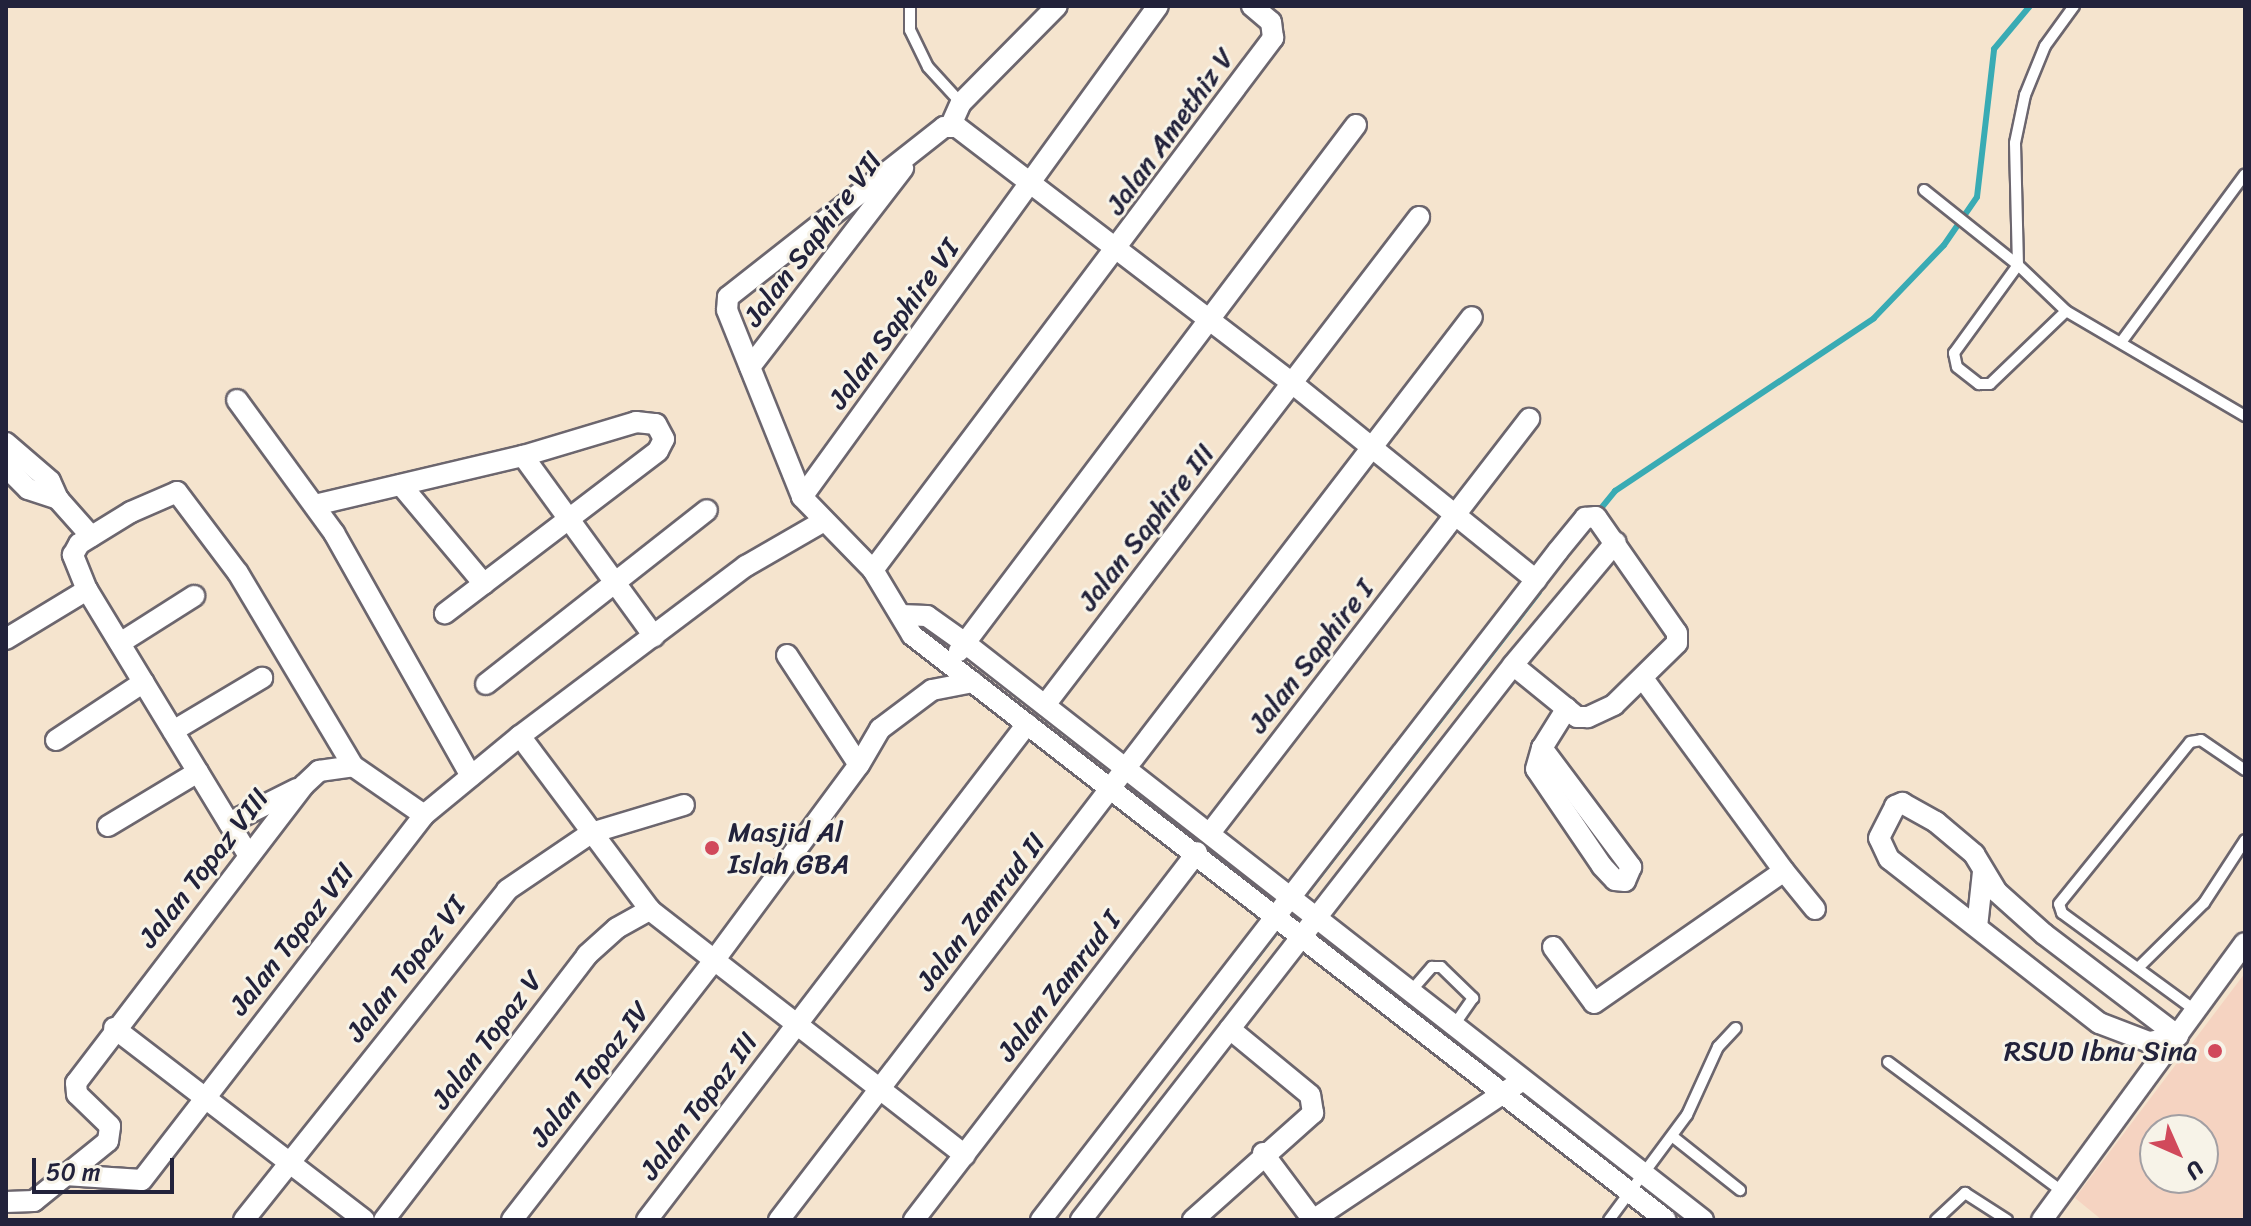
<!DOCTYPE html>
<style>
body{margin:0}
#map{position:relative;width:2251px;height:1226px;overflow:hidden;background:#f5e4ce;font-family:Sriracha,sans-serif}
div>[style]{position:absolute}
.built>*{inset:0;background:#f5d3c1}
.stream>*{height:6px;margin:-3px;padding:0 3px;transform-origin:3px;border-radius:3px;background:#39abb4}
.roads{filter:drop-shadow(2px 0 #6c666e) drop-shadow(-2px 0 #6c666e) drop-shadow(0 2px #6c666e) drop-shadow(0 -2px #6c666e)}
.lane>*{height:10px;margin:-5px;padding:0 5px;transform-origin:5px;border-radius:5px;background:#fff}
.street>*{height:20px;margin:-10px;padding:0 10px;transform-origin:10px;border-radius:10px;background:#fff}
.dots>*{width:22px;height:22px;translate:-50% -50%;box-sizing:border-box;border:4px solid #f7f3e8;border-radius:50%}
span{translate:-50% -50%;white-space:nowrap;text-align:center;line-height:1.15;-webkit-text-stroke:6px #f7f3e8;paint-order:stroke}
.street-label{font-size:28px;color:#22223b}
.poi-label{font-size:28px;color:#22223b}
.left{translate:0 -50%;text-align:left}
.right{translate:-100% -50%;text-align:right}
.frame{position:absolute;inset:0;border:8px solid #22223b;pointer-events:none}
.north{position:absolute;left:2139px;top:1114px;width:80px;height:80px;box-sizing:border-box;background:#f7f3e8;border:2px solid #a29fa3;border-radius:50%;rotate:135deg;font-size:22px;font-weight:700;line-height:32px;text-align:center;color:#22223b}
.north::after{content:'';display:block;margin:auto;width:28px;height:36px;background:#d1495b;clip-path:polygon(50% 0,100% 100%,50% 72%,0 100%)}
.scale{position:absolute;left:32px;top:1158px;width:142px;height:36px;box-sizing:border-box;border:4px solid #22223b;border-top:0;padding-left:10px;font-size:24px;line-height:28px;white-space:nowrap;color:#22223b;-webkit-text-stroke:6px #f7f3e8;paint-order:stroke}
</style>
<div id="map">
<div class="built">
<i style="clip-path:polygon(evenodd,2245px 973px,2245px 1220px,2102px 1220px,2075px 1198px,2245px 973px,2155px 1130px,2203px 1130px,2203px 1178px,2155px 1178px,2155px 1130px)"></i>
</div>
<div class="stream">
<i style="left:1598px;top:512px;width:27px;rotate:-51deg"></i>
<i style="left:1615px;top:491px;width:311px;rotate:-33.7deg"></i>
<i style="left:1874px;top:318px;width:101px;rotate:-46.2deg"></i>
<i style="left:1944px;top:245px;width:58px;rotate:-55.5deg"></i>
<i style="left:1977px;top:197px;width:149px;rotate:-83.4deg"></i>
<i style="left:1994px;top:49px;width:56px;rotate:-50.1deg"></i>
<i style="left:1213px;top:1013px;width:532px;rotate:-52.25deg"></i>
</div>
<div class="roads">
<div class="lane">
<i style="left:910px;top:6px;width:24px;rotate:90deg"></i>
<i style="left:910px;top:30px;width:41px;rotate:64.1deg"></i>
<i style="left:928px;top:67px;width:49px;rotate:47.5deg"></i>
<i style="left:2074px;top:6px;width:49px;rotate:125.9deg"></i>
<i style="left:2045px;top:46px;width:53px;rotate:112.2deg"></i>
<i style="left:2025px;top:95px;width:49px;rotate:101.8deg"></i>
<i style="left:2015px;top:143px;width:122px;rotate:88.6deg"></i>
<i style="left:2018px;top:265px;width:66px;rotate:43.8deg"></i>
<i style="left:2066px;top:311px;width:208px;rotate:30.4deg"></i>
<i style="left:1924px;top:190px;width:120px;rotate:38.6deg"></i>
<i style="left:2018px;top:265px;width:109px;rotate:126deg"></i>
<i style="left:1954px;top:353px;width:14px;rotate:78deg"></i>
<i style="left:1957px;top:367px;width:28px;rotate:38deg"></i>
<i style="left:1979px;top:384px;width:11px"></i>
<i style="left:1990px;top:384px;width:105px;rotate:-43.8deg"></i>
<i style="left:2122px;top:341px;width:207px;rotate:-53.6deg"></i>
<i style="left:2138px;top:968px;width:93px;rotate:-44.6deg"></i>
<i style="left:2204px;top:903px;width:75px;rotate:-56.9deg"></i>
<i style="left:1411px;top:991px;width:32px;rotate:-49deg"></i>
<i style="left:1432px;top:967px;width:9px"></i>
<i style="left:1441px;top:967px;width:45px;rotate:44.1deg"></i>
<i style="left:1473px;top:998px;width:33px;rotate:125deg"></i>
<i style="left:2196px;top:1011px;width:166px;rotate:-143.8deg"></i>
<i style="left:2062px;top:913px;width:9px;rotate:-108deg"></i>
<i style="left:2059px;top:904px;width:208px;rotate:-51deg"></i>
<i style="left:2190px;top:742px;width:11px;rotate:-10deg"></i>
<i style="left:2201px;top:740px;width:53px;rotate:34.3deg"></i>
<i style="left:1888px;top:1062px;width:218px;rotate:36.6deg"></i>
<i style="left:1672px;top:1136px;width:87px;rotate:38.5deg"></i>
<i style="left:1609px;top:1220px;width:131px;rotate:-53.4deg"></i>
<i style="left:1687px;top:1115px;width:75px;rotate:-65.5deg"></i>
<i style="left:1718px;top:1047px;width:26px;rotate:-47deg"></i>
<i style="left:1936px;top:1220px;width:40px;rotate:-43deg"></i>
<i style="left:1965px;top:1193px;width:50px;rotate:32.7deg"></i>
</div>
<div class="street">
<i style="left:951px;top:125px;width:24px;rotate:-66deg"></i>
<i style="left:961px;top:103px;width:136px;rotate:-45.3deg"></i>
<i style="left:750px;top:367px;width:251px;rotate:-52.4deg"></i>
<i style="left:237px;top:400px;width:165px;rotate:53.9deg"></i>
<i style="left:334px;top:533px;width:279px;rotate:60.6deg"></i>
<i style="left:6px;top:443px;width:58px;rotate:40.8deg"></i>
<i style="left:50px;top:481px;width:20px;rotate:66deg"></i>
<i style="left:58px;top:499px;width:50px;rotate:48.3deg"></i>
<i style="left:523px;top:456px;width:223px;rotate:54deg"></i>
<i style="left:6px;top:467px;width:31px;rotate:45deg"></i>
<i style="left:28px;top:489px;width:32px;rotate:18deg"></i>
<i style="left:401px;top:485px;width:129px;rotate:50deg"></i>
<i style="left:802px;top:497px;width:606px;rotate:-54.06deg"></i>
<i style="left:315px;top:505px;width:214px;rotate:-13.3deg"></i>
<i style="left:523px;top:456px;width:118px;rotate:-16.7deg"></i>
<i style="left:636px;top:422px;width:20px;rotate:6deg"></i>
<i style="left:656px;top:424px;width:17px;rotate:62deg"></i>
<i style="left:664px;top:439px;width:13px;rotate:117deg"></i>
<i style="left:658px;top:451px;width:268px;rotate:142.7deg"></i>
<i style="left:873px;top:570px;width:666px;rotate:-53.06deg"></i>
<i style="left:1273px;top:38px;width:16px;rotate:-97deg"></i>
<i style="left:1271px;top:22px;width:25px;rotate:-140deg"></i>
<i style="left:1536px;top:580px;width:314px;rotate:-141.1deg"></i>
<i style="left:1292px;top:383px;width:422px;rotate:-142.6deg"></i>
<i style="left:957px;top:127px;width:13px;rotate:180deg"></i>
<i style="left:944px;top:127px;width:275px;rotate:141.8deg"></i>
<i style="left:728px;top:297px;width:13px;rotate:94deg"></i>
<i style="left:727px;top:310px;width:201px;rotate:68.1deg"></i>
<i style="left:802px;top:497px;width:102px;rotate:45.8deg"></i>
<i style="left:873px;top:570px;width:76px;rotate:59deg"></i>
<i style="left:912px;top:635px;width:954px;rotate:37.81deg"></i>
<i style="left:901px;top:615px;width:26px;rotate:2deg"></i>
<i style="left:927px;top:616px;width:47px;rotate:35.4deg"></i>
<i style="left:965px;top:643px;width:937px;rotate:38.02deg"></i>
<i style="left:6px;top:639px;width:95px;rotate:-31.2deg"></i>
<i style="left:120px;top:643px;width:88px;rotate:-32.4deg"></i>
<i style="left:959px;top:651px;width:659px;rotate:-52.96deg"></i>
<i style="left:787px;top:655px;width:131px;rotate:56.8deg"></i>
<i style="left:486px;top:684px;width:281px;rotate:-38.2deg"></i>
<i style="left:1045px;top:705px;width:615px;rotate:-52.53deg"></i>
<i style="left:173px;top:731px;width:104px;rotate:-30.8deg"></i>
<i style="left:520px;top:736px;width:217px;rotate:53.2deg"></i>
<i style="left:650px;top:910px;width:399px;rotate:37.9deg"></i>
<i style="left:56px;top:740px;width:105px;rotate:-33.4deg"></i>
<i style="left:1542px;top:748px;width:149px;rotate:53.2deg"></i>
<i style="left:1631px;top:867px;width:15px;rotate:113deg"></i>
<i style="left:1625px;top:881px;width:10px;rotate:-174deg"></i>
<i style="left:1615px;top:880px;width:19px;rotate:-133deg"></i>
<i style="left:1602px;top:866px;width:117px;rotate:-124.2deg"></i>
<i style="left:1536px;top:769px;width:22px;rotate:-74deg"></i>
<i style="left:1542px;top:748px;width:47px;rotate:-58deg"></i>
<i style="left:1902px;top:803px;width:39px;rotate:29deg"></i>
<i style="left:1936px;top:822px;width:50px;rotate:40.1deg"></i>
<i style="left:1974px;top:854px;width:44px;rotate:58.8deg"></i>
<i style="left:1997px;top:892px;width:63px;rotate:41.8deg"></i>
<i style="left:2044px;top:934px;width:168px;rotate:37.3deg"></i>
<i style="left:2178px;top:1036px;width:30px;rotate:168deg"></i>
<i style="left:2149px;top:1042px;width:53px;rotate:-159.2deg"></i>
<i style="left:2099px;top:1023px;width:266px;rotate:-142deg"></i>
<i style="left:1889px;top:859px;width:23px;rotate:-115deg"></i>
<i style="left:1879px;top:838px;width:36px;rotate:-63deg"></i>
<i style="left:1895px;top:806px;width:8px;rotate:-23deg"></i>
<i style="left:229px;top:823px;width:76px;rotate:-26.6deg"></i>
<i style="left:108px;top:826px;width:105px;rotate:-31deg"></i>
<i style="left:1210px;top:833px;width:523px;rotate:-52.38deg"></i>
<i style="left:249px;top:856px;width:311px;rotate:-121.3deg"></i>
<i style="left:87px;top:590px;width:38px;rotate:-112deg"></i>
<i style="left:73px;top:555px;width:13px;rotate:-61deg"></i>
<i style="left:79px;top:544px;width:61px;rotate:-31.6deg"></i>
<i style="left:131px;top:512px;width:50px;rotate:-23.5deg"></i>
<i style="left:177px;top:492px;width:101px;rotate:53deg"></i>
<i style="left:238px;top:573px;width:225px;rotate:59.2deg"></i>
<i style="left:353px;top:766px;width:86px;rotate:34.6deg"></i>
<i style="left:1784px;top:871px;width:49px;rotate:50.8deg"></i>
<i style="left:1977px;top:927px;width:55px;rotate:-83.8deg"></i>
<i style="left:1553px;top:947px;width:69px;rotate:53.8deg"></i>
<i style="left:1594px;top:1003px;width:231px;rotate:-34.8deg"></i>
<i style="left:1784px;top:871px;width:239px;rotate:-126.2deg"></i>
<i style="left:114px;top:1028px;width:315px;rotate:37.5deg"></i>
<i style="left:1263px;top:1153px;width:84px;rotate:53.3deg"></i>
<i style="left:65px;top:1175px;width:77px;rotate:3.7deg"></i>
<i style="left:142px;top:1180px;width:461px;rotate:-52.3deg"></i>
<i style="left:424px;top:815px;width:124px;rotate:-39.5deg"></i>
<i style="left:520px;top:736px;width:283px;rotate:-37deg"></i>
<i style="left:746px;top:566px;width:90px;rotate:-30deg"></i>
<i style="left:6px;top:1202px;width:28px;rotate:-2deg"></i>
<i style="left:34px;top:1201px;width:95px;rotate:-39deg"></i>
<i style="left:108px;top:1141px;width:15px;rotate:-82deg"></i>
<i style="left:110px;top:1126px;width:46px;rotate:-135.9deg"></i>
<i style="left:77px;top:1094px;width:11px;rotate:-95deg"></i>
<i style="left:76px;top:1083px;width:375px;rotate:-52.6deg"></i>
<i style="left:304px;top:785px;width:21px;rotate:-43deg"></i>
<i style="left:319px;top:771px;width:34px;rotate:-8deg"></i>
<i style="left:244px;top:1220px;width:422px;rotate:-51.4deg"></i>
<i style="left:507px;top:890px;width:102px;rotate:-34.2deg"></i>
<i style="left:591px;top:833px;width:97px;rotate:-16.8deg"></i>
<i style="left:384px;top:1220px;width:334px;rotate:-52.5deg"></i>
<i style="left:587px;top:955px;width:40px;rotate:-42deg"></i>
<i style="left:617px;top:928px;width:38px;rotate:-29deg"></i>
<i style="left:512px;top:1220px;width:327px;rotate:-52.1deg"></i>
<i style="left:713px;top:962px;width:245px;rotate:-53.5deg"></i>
<i style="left:859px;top:765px;width:42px;rotate:-59.7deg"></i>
<i style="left:880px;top:729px;width:65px;rotate:-36.9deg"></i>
<i style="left:932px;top:690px;width:42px;rotate:-11deg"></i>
<i style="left:647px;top:1220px;width:625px;rotate:-52.54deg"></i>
<i style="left:779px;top:1220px;width:1138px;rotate:-52.5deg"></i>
<i style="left:914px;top:1220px;width:464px;rotate:-52.4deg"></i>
<i style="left:1041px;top:1220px;width:845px;rotate:-52.3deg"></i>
<i style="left:1558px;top:551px;width:43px;rotate:-50.7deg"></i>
<i style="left:1585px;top:518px;width:11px;rotate:-5deg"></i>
<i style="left:1596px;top:517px;width:141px;rotate:55.1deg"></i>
<i style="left:1677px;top:633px;width:10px;rotate:90deg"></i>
<i style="left:1677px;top:643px;width:88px;rotate:135.5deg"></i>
<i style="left:1614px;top:705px;width:29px;rotate:155deg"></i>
<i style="left:1588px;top:717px;width:11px;rotate:180deg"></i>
<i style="left:1577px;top:717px;width:82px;rotate:-140.9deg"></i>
<i style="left:1081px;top:1220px;width:703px;rotate:-52.1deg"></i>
<i style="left:1513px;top:665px;width:160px;rotate:-50.1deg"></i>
<i style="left:1193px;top:1220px;width:161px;rotate:-41.7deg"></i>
<i style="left:1313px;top:1113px;width:18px;rotate:-99deg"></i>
<i style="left:1310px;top:1095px;width:104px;rotate:-140.5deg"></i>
<i style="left:1313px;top:1220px;width:245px;rotate:-33.7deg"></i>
<i style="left:2042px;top:1220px;width:343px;rotate:-53.8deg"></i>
</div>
</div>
<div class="dots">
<i style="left:712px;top:848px;background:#d1495b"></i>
<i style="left:2215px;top:1051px;background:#d1495b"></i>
</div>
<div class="street-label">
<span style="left:1170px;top:131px;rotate:-54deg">Jalan Amethiz V</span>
<span style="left:813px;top:239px;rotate:-53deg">Jalan Saphire VII</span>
<span style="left:894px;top:324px;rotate:-54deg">Jalan Saphire VI</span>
<span style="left:1146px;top:527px;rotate:-52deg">Jalan Saphire III</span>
<span style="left:1311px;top:656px;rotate:-52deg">Jalan Saphire I</span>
<span style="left:204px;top:868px;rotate:-52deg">Jalan Topaz VIII</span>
<span style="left:981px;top:912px;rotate:-52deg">Jalan Zamrud II</span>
<span style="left:292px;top:939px;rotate:-52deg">Jalan Topaz VII</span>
<span style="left:406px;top:969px;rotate:-52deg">Jalan Topaz VI</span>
<span style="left:1059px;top:986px;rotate:-52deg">Jalan Zamrud I</span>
<span style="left:487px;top:1040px;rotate:-53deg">Jalan Topaz V</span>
<span style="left:590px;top:1074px;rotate:-52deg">Jalan Topaz IV</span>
<span style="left:699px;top:1106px;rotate:-53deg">Jalan Topaz III</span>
</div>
<div class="poi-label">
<span class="left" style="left:728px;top:848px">Masjid Al<br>Islah GBA</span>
<span class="right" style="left:2197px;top:1051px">RSUD Ibnu Sina</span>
</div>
<div class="frame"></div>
<div class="north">U</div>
<div class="scale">50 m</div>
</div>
